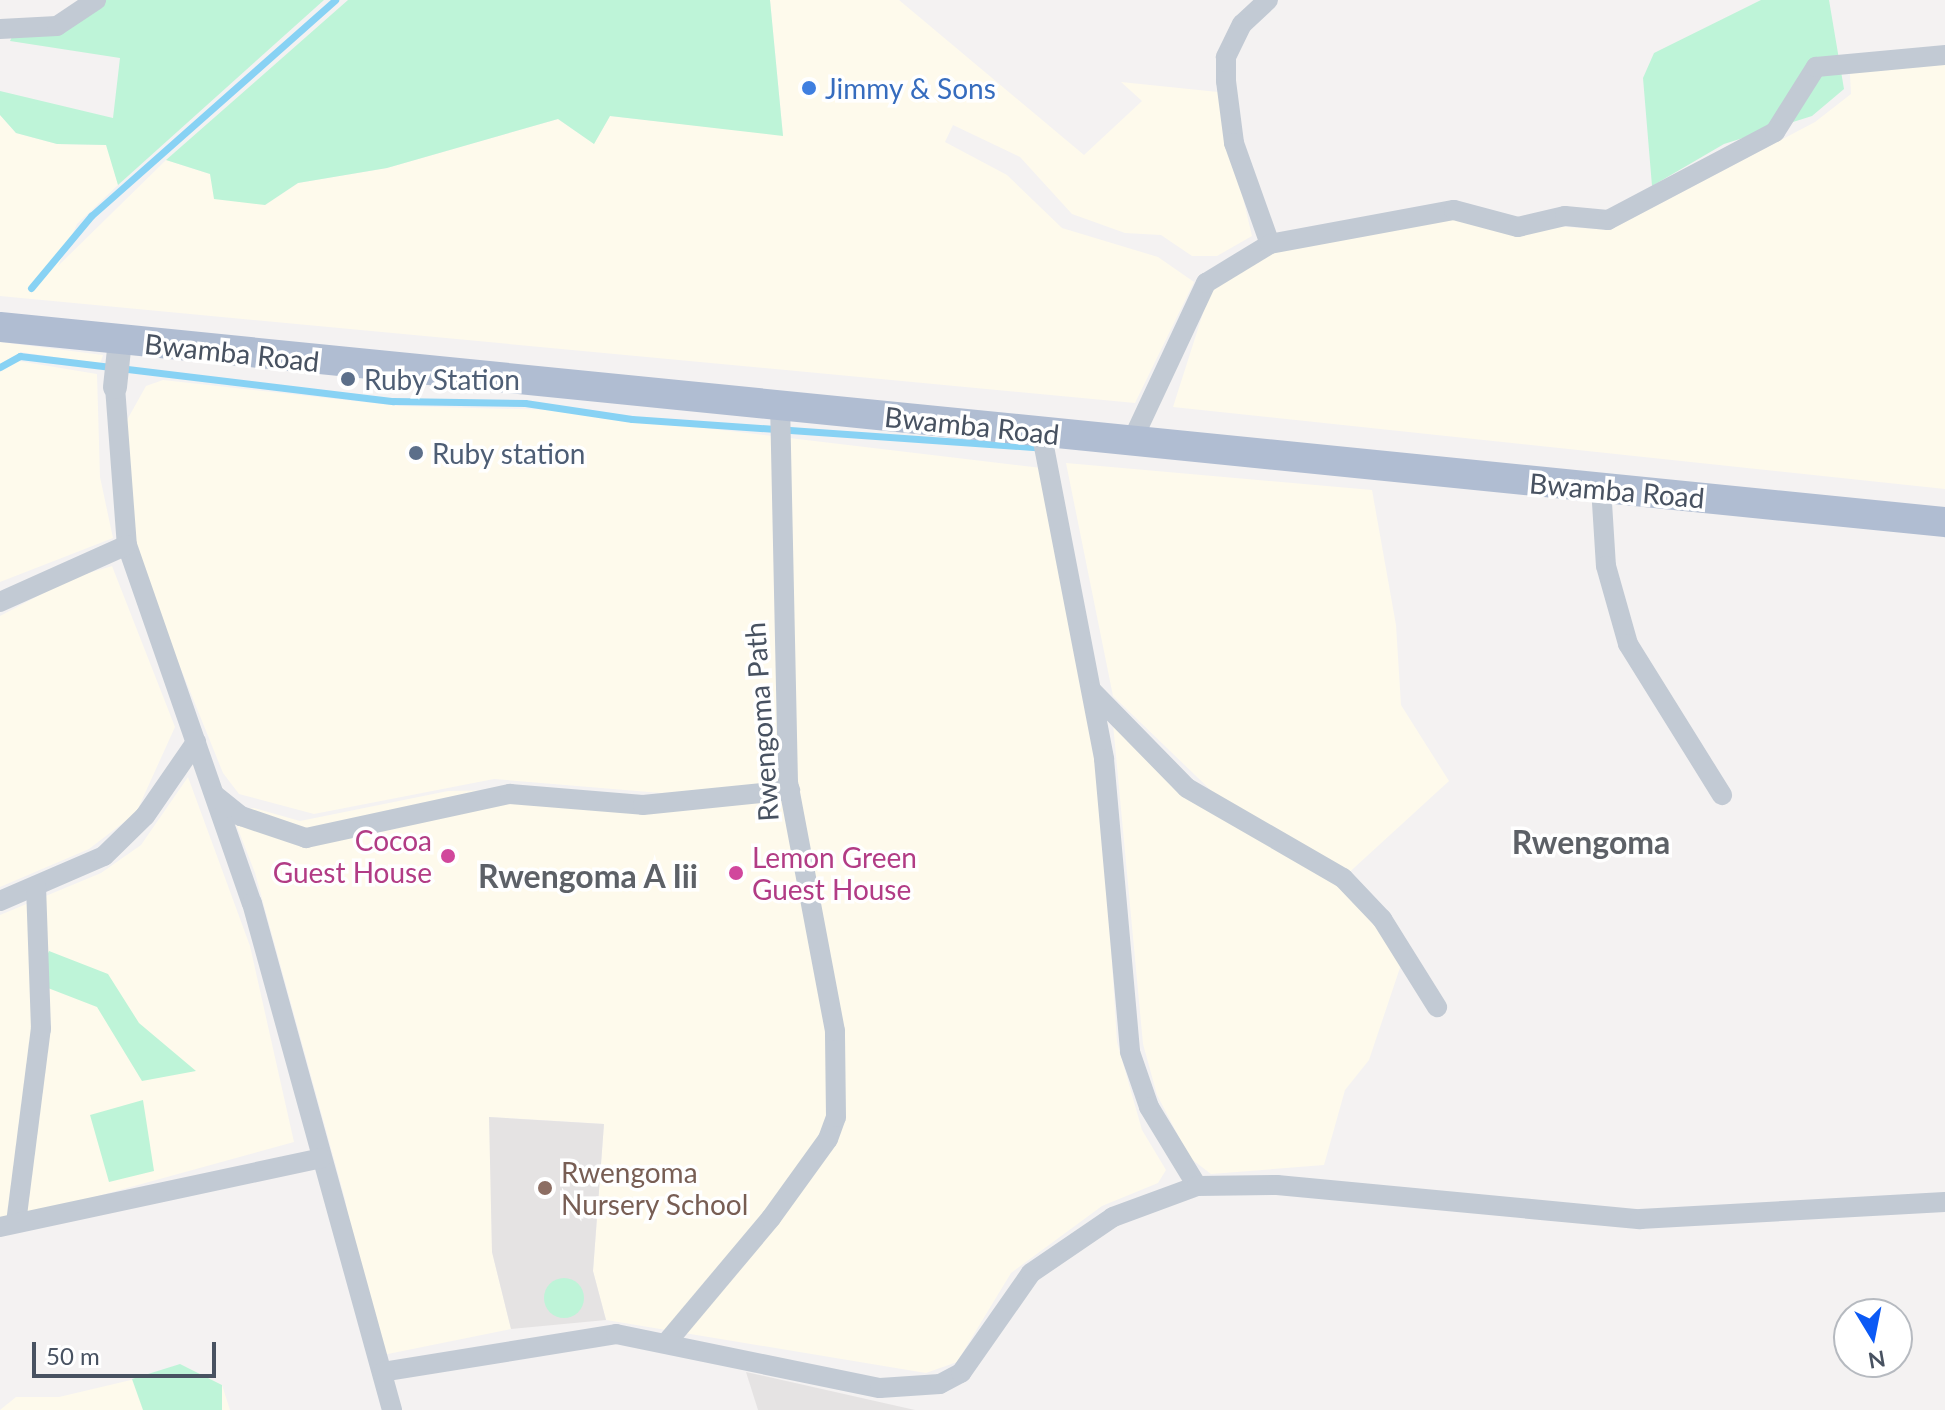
<!DOCTYPE html>
<style>
body{margin:0}
#map{position:relative;width:1945px;height:1410px;overflow:hidden;background:#f4f2f2;font-family:Lato,sans-serif}
div>[style]{position:absolute}
.commercial>*{inset:0;background:#fefaec}
.education>*{inset:0;background:#e5e3e3}
.green>*{inset:0;background:#bef4d8}
.round{border-radius:50%}
.stream>*{height:7px;margin:-3.5px;padding:0 3.5px;transform-origin:3.5px;border-radius:3.5px;background:#88d2f4}
.minor>*{height:20px;margin:-10px;padding:0 10px;transform-origin:10px;border-radius:10px;background:#c2cad4}
.tertiary>*{height:24px;margin:-12px;padding:0 12px;transform-origin:12px;border-radius:12px;background:#c2cad4}
.primary>*{height:30px;margin:-15px;padding:0 15px;transform-origin:15px;border-radius:15px;background:#b0bdd2}
.dots>*{width:22px;height:22px;translate:-50% -50%;box-sizing:border-box;border:4px solid #fff;border-radius:50%}
span{translate:-50% -50%;white-space:nowrap;text-align:center;line-height:1.15;-webkit-text-stroke:7px #fff;paint-order:stroke}
.shop-label{font-size:28px;color:#366cbe}
.left{translate:0 -50%;text-align:left}
.street-label{font-size:28px;color:#485261}
.service-label{font-size:28px;color:#4e5e75}
.hotel-label{font-size:28px;color:#b23c85}
.right{translate:-100% -50%;text-align:right}
.education-label{font-size:28px;color:#785e54}
.quarter-label{font-size:32px;color:#5d6167;font-weight:700}
.north{position:absolute;left:1833px;top:1298px;width:80px;height:80px;box-sizing:border-box;background:#fff;border:2px solid #b6bac0;border-radius:50%;rotate:170deg;font-size:22px;font-weight:700;line-height:32px;text-align:center;color:#485261}
.north::after{content:'';display:block;margin:auto;width:28px;height:36px;background:#0b59f5;clip-path:polygon(50% 0,100% 100%,50% 72%,0 100%)}
.scale{position:absolute;left:32px;top:1342px;width:184px;height:36px;box-sizing:border-box;border:4px solid #485261;border-top:0;padding-left:10px;font-size:24px;line-height:28px;white-space:nowrap;color:#485261;-webkit-text-stroke:6px #fff;paint-order:stroke}
</style>
<div id="map">
<div class="commercial">
<i style="clip-path:polygon(770px 0,899px 0,1084px 155px,1142px 101px,1121px 82px,1218px 92px,1252px 236px,1217px 256px,1192px 256px,1161px 235px,1125px 233px,1072px 214px,1020px 157px,953px 125px,945px 142px,1007px 175px,1062px 228px,1158px 257px,1194px 282px,1135px 403px,0 296px,0 115px,16px 133px,57px 144px,107px 145px,118px 185px,77px 224px,58px 266px,166px 160px,210px 174px,265px 205px,298px 183px,387px 168px,558px 119px,594px 144px,610px 116px,783px 135px)"></i>
<i style="clip-path:polygon(1945px 48px,1945px 489px,1173px 407px,1211px 288px,1267px 253px,1453px 219px,1610px 230px,1815px 122px,1851px 94px,1849px 56px)"></i>
<i style="clip-path:polygon(0 342px,103px 355px,100px 364px,21px 352px,0 364px)"></i>
<i style="clip-path:polygon(18px 361px,97px 374px,100px 477px,113px 538px,0 582px,0 372px)"></i>
<i style="clip-path:polygon(163px 380px,400px 406px,552px 410px,1042px 468px,1100px 772px,1117px 1042px,1142px 1130px,1166px 1170px,1158px 1183px,1102px 1206px,1011px 1273px,957px 1362px,926px 1373px,606px 1320px,593px 1271px,604px 1124px,490px 1117px,492px 1252px,511px 1329px,373px 1357px,345px 1199px,255px 873px,231px 811px,254px 808px,300px 821px,448px 791px,560px 789px,632px 798px,779px 789px,661px 793px,494px 779px,314px 814px,239px 794px,223px 773px,141px 570px,122px 472px,127px 420px,146px 386px)"></i>
<i style="clip-path:polygon(1066px 463px,1372px 490px,1396px 625px,1401px 705px,1449px 781px,1343px 878px,1408px 944px,1369px 1060px,1345px 1090px,1324px 1165px,1211px 1174px,1190px 1158px,1157px 1095px,1143px 1044px,1112px 713px,1252px 830px,1113px 696px)"></i>
<i style="clip-path:polygon(112px 566px,175px 727px,136px 813px,89px 849px,0 887px,0 616px,72px 578px)"></i>
<i style="clip-path:polygon(188px 777px,250px 946px,294px 1142px,0 1223px,0 915px,101px 873px,141px 845px)"></i>
<i style="clip-path:polygon(186px 1367px,222px 1385px,230px 1410px,0 1410px,16px 1397px,59px 1397px)"></i>
</div>
<div class="education">
<i style="clip-path:polygon(489px 1117px,604px 1124px,593px 1271px,606px 1320px,511px 1329px,492px 1252px)"></i>
<i style="clip-path:polygon(746px 1372px,915px 1410px,758px 1410px)"></i>
</div>
<div class="green">
<i style="clip-path:polygon(91px 0,324px 0,118px 185px,106px 145px,57px 144px,16px 133px,0 115px,0 91px,113px 118px,120px 58px,10px 41px,15px 30px,35px 29px)"></i>
<i style="clip-path:polygon(348px 0,770px 0,783px 136px,610px 116px,594px 144px,558px 119px,387px 168px,298px 183px,265px 205px,214px 199px,210px 174px,166px 160px)"></i>
<i style="clip-path:polygon(1761px 0,1829px 0,1844px 89px,1812px 116px,1724px 144px,1652px 186px,1643px 78px,1654px 53px)"></i>
<i style="clip-path:polygon(49px 951px,108px 974px,139px 1023px,196px 1071px,142px 1081px,97px 1007px,35px 983px)"></i>
<i style="clip-path:polygon(143px 1100px,154px 1171px,109px 1182px,90px 1115px)"></i>
<i class="round" style="left:544px;top:1278px;width:40px;height:40px"></i>
<i style="clip-path:polygon(180px 1364px,222px 1385px,222px 1410px,143px 1410px,132px 1379px)"></i>
</div>
<div class="stream">
<i style="left:31px;top:288px;width:94px;rotate:-50.2deg"></i>
<i style="left:91px;top:216px;width:326px;rotate:-41.5deg"></i>
<i style="left:0;top:367px;width:23px;rotate:-29deg"></i>
<i style="left:20px;top:356px;width:376px;rotate:6.9deg"></i>
<i style="left:393px;top:401px;width:132px;rotate:0.9deg"></i>
<i style="left:525px;top:403px;width:108px;rotate:8.5deg"></i>
<i style="left:632px;top:419px;width:412px;rotate:4deg"></i>
</div>
<div class="minor">
<i style="left:1268px;top:0;width:35px;rotate:137deg"></i>
<i style="left:1242px;top:24px;width:37px;rotate:116deg"></i>
<i style="left:1226px;top:57px;width:24px;rotate:90deg"></i>
<i style="left:1226px;top:81px;width:63px;rotate:82.6deg"></i>
<i style="left:1234px;top:143px;width:107px;rotate:70.4deg"></i>
<i style="left:0;top:29px;width:57px;rotate:-3deg"></i>
<i style="left:57px;top:26px;width:47px;rotate:-33.7deg"></i>
<i style="left:115px;top:387px;width:158px;rotate:85.7deg"></i>
<i style="left:127px;top:545px;width:379px;rotate:70.8deg"></i>
<i style="left:252px;top:903px;width:526px;rotate:74.56deg"></i>
<i style="left:1041px;top:431px;width:334px;rotate:79.1deg"></i>
<i style="left:1104px;top:759px;width:294px;rotate:84.9deg"></i>
<i style="left:1130px;top:1052px;width:58px;rotate:70.9deg"></i>
<i style="left:1149px;top:1107px;width:92px;rotate:58.7deg"></i>
<i style="left:1131px;top:443px;width:177px;rotate:-64.9deg"></i>
<i style="left:1206px;top:283px;width:75px;rotate:-31.4deg"></i>
<i style="left:1270px;top:244px;width:187px;rotate:-10.5deg"></i>
<i style="left:1454px;top:210px;width:66px;rotate:14.9deg"></i>
<i style="left:1518px;top:227px;width:48px;rotate:-13.2deg"></i>
<i style="left:1565px;top:216px;width:43px;rotate:5.3deg"></i>
<i style="left:1608px;top:220px;width:189px;rotate:-27.8deg"></i>
<i style="left:1775px;top:132px;width:77px;rotate:-57.8deg"></i>
<i style="left:1816px;top:67px;width:130px;rotate:-5.3deg"></i>
<i style="left:1601px;top:487px;width:79px;rotate:86.4deg"></i>
<i style="left:1606px;top:566px;width:81px;rotate:74.2deg"></i>
<i style="left:1628px;top:644px;width:178px;rotate:58.1deg"></i>
<i style="left:0;top:602px;width:139px;rotate:-24.2deg"></i>
<i style="left:1093px;top:692px;width:134px;rotate:45.6deg"></i>
<i style="left:1187px;top:788px;width:180px;rotate:30deg"></i>
<i style="left:1343px;top:878px;width:57px;rotate:46.4deg"></i>
<i style="left:1382px;top:919px;width:104px;rotate:58deg"></i>
<i style="left:216px;top:796px;width:32px;rotate:39deg"></i>
<i style="left:241px;top:816px;width:69px;rotate:18.7deg"></i>
<i style="left:306px;top:838px;width:209px;rotate:-12.2deg"></i>
<i style="left:510px;top:794px;width:133px;rotate:4.7deg"></i>
<i style="left:643px;top:805px;width:148px;rotate:-5.8deg"></i>
<i style="left:0;top:901px;width:113px;rotate:-23.4deg"></i>
<i style="left:104px;top:856px;width:57px;rotate:-44.3deg"></i>
<i style="left:145px;top:816px;width:90px;rotate:-55.4deg"></i>
<i style="left:16px;top:1223px;width:196px;rotate:-82.7deg"></i>
<i style="left:41px;top:1029px;width:143px;rotate:-92deg"></i>
<i style="left:0;top:1227px;width:328px;rotate:-12.1deg"></i>
<i style="left:667px;top:1342px;width:162px;rotate:-50deg"></i>
<i style="left:771px;top:1218px;width:97px;rotate:-54.2deg"></i>
<i style="left:828px;top:1139px;width:23px;rotate:-70deg"></i>
<i style="left:836px;top:1117px;width:86px;rotate:-90.7deg"></i>
<i style="left:835px;top:1031px;width:252px;rotate:-100.7deg"></i>
<i style="left:788px;top:783px;width:378px;rotate:-91.2deg"></i>
<i style="left:382px;top:1372px;width:237px;rotate:-9.2deg"></i>
<i style="left:616px;top:1334px;width:269px;rotate:11.6deg"></i>
<i style="left:880px;top:1388px;width:60px;rotate:-3.8deg"></i>
<i style="left:940px;top:1384px;width:24px;rotate:-28deg"></i>
<i style="left:961px;top:1373px;width:122px;rotate:-55deg"></i>
<i style="left:1031px;top:1273px;width:99px;rotate:-34.3deg"></i>
<i style="left:1113px;top:1217px;width:90px;rotate:-20.3deg"></i>
<i style="left:1197px;top:1186px;width:80px;rotate:-0.7deg"></i>
<i style="left:1277px;top:1185px;width:365px;rotate:5.4deg"></i>
<i style="left:1640px;top:1219px;width:305px;rotate:-3.2deg"></i>
</div>
<div class="tertiary">
<i style="left:115px;top:387px;width:47px;rotate:-83.9deg"></i>
</div>
<div class="primary">
<i style="left:0;top:327px;width:1955px;rotate:5.73deg"></i>
</div>
<div class="dots">
<i style="left:809px;top:88px;background:#3f7fe0"></i>
<i style="left:348px;top:379px;background:#5c6f8a"></i>
<i style="left:416px;top:453px;background:#5c6f8a"></i>
<i style="left:448px;top:856px;background:#d1479c"></i>
<i style="left:736px;top:873px;background:#d1479c"></i>
<i style="left:545px;top:1188px;background:#8d6e63"></i>
</div>
<div class="shop-label">
<span class="left" style="left:825px;top:88px">Jimmy &amp; Sons</span>
</div>
<div class="street-label">
<span style="left:232px;top:352px;rotate:6deg">Bwamba Road</span>
<span style="left:972px;top:425px;rotate:6deg">Bwamba Road</span>
<span style="left:1617px;top:490px;rotate:5deg">Bwamba Road</span>
<span style="left:761px;top:722px;rotate:-94deg">Rwengoma Path</span>
</div>
<div class="service-label">
<span class="left" style="left:364px;top:379px">Ruby Station</span>
<span class="left" style="left:432px;top:453px">Ruby station</span>
</div>
<div class="hotel-label">
<span class="right" style="left:432px;top:856px">Cocoa<br>Guest House</span>
<span class="left" style="left:752px;top:873px">Lemon Green<br>Guest House</span>
</div>
<div class="education-label">
<span class="left" style="left:561px;top:1188px">Rwengoma<br>Nursery School</span>
</div>
<div class="quarter-label">
<span style="left:1591px;top:842px">Rwengoma</span>
<span style="left:588px;top:876px">Rwengoma A Iii</span>
</div>
<div class="north">N</div>
<div class="scale">50 m</div>
</div>
